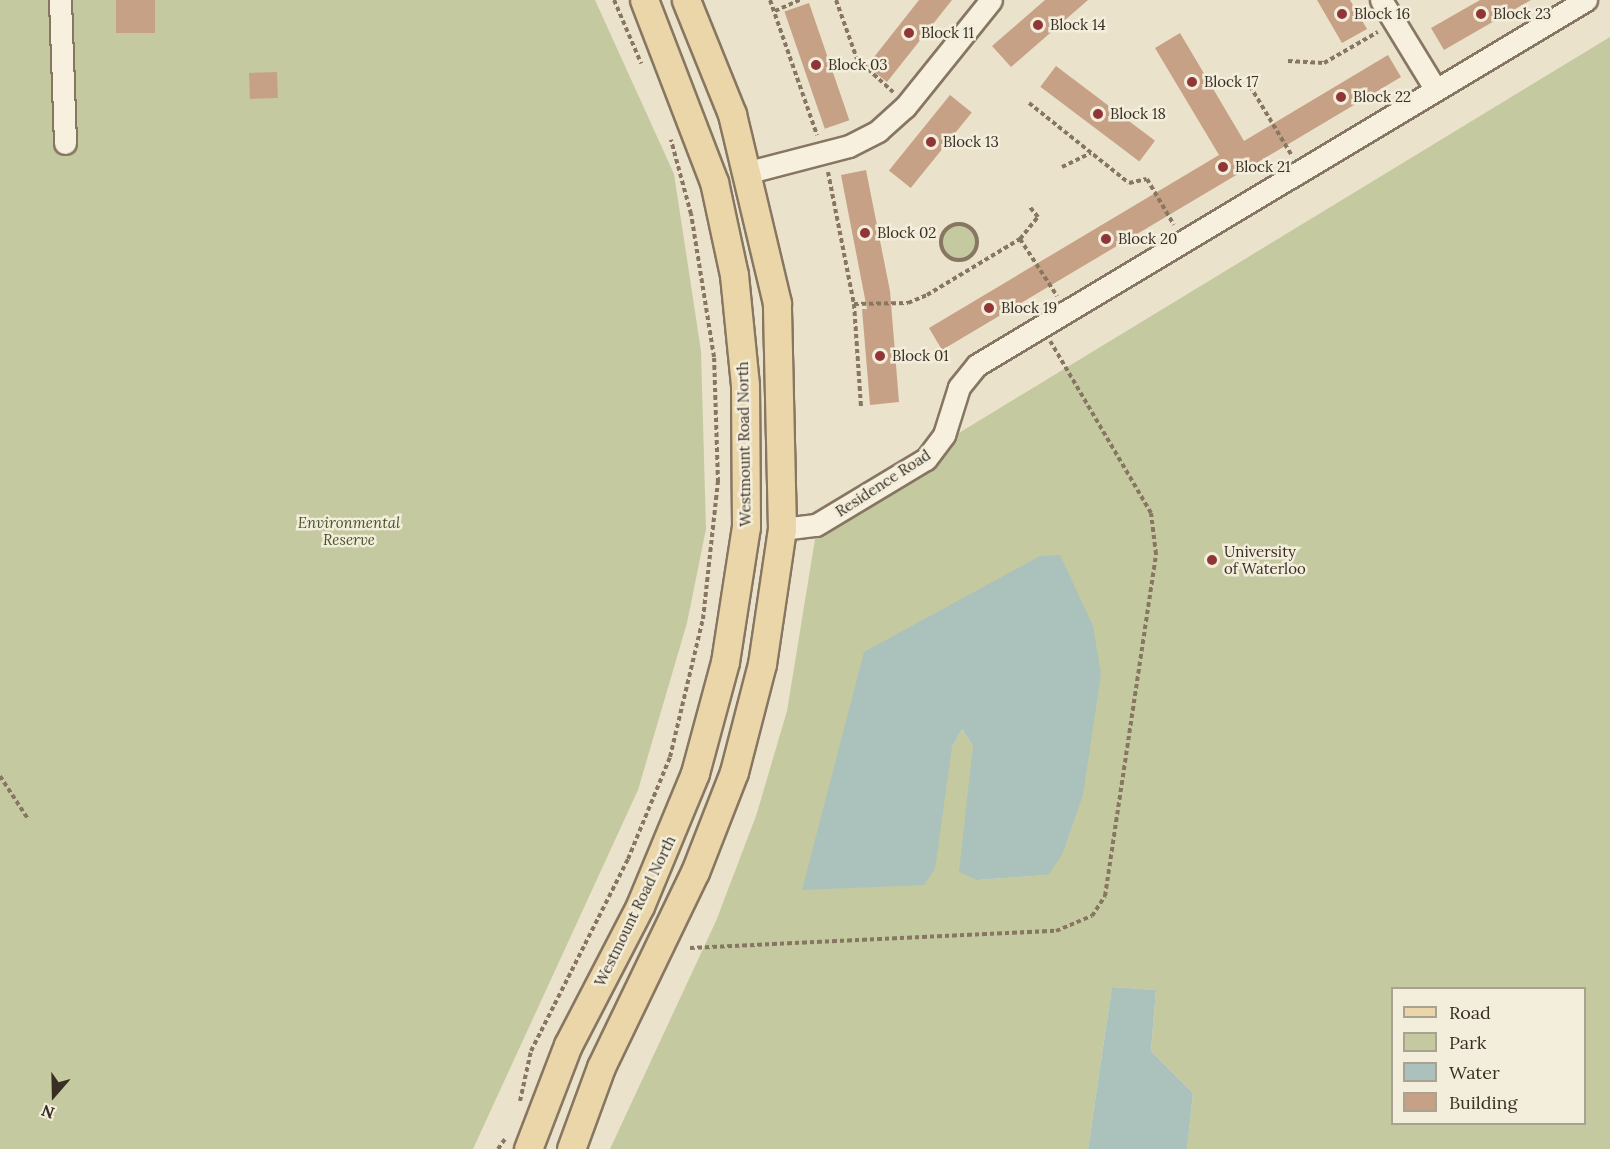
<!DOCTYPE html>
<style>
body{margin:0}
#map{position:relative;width:1610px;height:1149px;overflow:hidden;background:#ebe2cc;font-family:Lora,serif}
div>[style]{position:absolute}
.green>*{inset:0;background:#c4c9a0}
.round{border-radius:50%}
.water>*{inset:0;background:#abc1bb}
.building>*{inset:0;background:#c6a185;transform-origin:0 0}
.path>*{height:4px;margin-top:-2px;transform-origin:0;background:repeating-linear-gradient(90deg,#877661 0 4.5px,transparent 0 7.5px)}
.path>.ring{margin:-2px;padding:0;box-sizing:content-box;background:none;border:4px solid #877661;border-radius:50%}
.roads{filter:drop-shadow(2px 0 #877661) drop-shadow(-2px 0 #877661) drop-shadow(0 2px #877661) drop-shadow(0 -2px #877661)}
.minor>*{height:21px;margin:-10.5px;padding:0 10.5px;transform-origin:10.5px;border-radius:10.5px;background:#f7f0de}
.major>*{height:27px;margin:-13.5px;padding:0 13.5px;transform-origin:13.5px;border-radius:13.5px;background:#ead6a8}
.dots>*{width:16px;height:16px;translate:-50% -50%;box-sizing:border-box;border:3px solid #f3eddb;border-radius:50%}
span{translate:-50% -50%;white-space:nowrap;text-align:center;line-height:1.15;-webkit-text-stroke:5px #f3eddb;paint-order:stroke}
.poi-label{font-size:15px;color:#392e23}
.left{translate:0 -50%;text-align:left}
.street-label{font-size:15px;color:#392e23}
.park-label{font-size:15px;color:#49542b;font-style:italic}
.legend{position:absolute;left:1391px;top:987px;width:195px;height:138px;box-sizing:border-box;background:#f3eddb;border:2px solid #a9a191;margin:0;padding:8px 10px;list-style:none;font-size:18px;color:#392e23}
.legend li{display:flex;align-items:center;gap:12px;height:30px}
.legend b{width:30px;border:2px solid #a9a191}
.north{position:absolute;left:24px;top:1065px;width:60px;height:60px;-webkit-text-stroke:4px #f3eddb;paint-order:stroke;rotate:200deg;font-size:16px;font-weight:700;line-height:24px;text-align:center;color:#392e23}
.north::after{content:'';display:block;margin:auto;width:21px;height:27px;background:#392e23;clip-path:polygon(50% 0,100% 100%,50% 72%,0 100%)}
</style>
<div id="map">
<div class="green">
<i style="clip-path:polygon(0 0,595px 0,674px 174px,701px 351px,706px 529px,687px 623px,638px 790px,473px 1149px,0 1149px)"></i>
<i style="clip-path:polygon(evenodd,1610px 37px,1610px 1149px,1187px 1149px,1193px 1093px,1151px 1051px,1156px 990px,1112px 987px,1088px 1149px,610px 1149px,716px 921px,756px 816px,787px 711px,816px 533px,936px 464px,949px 439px,1610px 37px,1101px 674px,1048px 875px,977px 880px,973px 746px,962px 729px,952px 747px,803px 890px,835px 773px,1101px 674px,1610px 37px,1392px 988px,1584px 988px,1584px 1124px,1392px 1124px,1392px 988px)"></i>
<i class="round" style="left:941px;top:224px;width:36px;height:36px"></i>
</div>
<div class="water">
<i style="clip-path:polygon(1060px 555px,1093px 626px,1101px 674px,1083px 795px,1062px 855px,1048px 875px,977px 880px,959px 872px,973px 746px,962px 729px,952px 747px,935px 869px,924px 885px,802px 890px,864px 652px,1040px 556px)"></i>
<i style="clip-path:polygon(1112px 987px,1156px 990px,1151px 1051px,1193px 1093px,1187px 1149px,1088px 1149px)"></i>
</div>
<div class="building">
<i style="left:116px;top:0;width:39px;height:33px"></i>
<i style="clip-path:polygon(919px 0,952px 0,887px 82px,867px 66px)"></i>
<i style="clip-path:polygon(1045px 0,1088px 0,1011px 67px,992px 46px)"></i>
<i style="clip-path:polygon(1317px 0,1350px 0,1367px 29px,1342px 43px)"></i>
<i style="clip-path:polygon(1480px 0,1531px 0,1444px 50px,1431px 28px)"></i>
<i style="left:809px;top:3px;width:124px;height:26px;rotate:71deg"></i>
<i style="clip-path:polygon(1180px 33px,1244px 141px,1388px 55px,1401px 77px,942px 350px,929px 328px,1219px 155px,1155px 48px)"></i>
<i style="left:1056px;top:66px;width:124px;height:26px;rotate:37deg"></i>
<i style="left:277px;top:72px;width:26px;height:28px;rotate:88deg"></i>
<i style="left:950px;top:95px;width:28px;height:97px;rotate:39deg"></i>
<i style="clip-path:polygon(866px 170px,890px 291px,899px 402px,870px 405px,862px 309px,867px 309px,841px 175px)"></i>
</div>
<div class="path">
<i style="left:614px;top:0;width:69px;rotate:66.8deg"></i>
<i style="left:770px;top:0;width:143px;rotate:70.8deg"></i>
<i style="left:836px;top:0;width:63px;rotate:70.4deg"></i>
<i style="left:857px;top:59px;width:49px;rotate:42.5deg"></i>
<i style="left:775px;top:11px;width:27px;rotate:-24deg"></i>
<i style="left:1288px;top:61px;width:36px;rotate:3deg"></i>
<i style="left:1324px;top:63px;width:62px;rotate:-29.9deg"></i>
<i style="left:1250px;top:86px;width:82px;rotate:59deg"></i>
<i style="left:1029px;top:103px;width:128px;rotate:38.7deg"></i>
<i style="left:1129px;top:183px;width:18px;rotate:-13deg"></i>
<i style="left:1147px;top:179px;width:53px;rotate:59.6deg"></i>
<i style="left:1062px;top:167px;width:32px;rotate:-26deg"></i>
<i style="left:828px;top:172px;width:135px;rotate:78.9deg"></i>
<i style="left:854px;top:304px;width:104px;rotate:86.1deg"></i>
<i class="ring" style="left:941px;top:224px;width:32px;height:32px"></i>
<i style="left:1020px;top:239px;width:68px;rotate:57deg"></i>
<i style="left:854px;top:304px;width:54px;rotate:-1.1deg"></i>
<i style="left:908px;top:303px;width:21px;rotate:-23deg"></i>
<i style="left:927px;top:295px;width:109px;rotate:-31.1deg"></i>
<i style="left:1020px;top:239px;width:28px;rotate:-51deg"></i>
<i style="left:1038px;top:217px;width:13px;rotate:-129deg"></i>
<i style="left:0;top:776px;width:51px;rotate:56.9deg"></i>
<i style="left:690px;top:948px;width:366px;rotate:-2.7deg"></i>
<i style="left:1056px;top:931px;width:39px;rotate:-23deg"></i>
<i style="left:1092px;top:916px;width:24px;rotate:-57deg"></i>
<i style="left:1105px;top:896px;width:346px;rotate:-81.5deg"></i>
<i style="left:1156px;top:554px;width:41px;rotate:-97deg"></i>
<i style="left:1151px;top:513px;width:199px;rotate:-120.4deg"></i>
<i style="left:520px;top:1101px;width:51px;rotate:-77.6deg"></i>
<i style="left:531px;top:1051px;width:215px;rotate:-63.2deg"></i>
<i style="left:628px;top:859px;width:110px;rotate:-67.6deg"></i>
<i style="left:670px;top:757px;width:142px;rotate:-76.6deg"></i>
<i style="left:703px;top:619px;width:138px;rotate:-83.8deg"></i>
<i style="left:718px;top:482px;width:125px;rotate:-91.8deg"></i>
<i style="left:714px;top:357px;width:145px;rotate:-99.1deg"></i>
<i style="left:691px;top:214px;width:77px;rotate:-105.1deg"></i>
<i style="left:498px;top:1149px;width:12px;rotate:-55deg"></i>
</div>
<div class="roads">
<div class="minor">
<i style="left:60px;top:0;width:143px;rotate:88deg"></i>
<i style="left:1381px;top:0;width:105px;rotate:58.6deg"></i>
<i style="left:749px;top:172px;width:103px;rotate:-14.6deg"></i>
<i style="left:849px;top:146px;width:33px;rotate:-27deg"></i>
<i style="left:878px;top:131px;width:36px;rotate:-42deg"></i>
<i style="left:905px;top:107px;width:137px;rotate:-51.2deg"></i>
<i style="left:782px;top:529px;width:34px;rotate:-7deg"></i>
<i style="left:816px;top:525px;width:128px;rotate:-31deg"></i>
<i style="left:926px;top:459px;width:30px;rotate:-53deg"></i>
<i style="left:944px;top:435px;width:50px;rotate:-72.6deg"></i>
<i style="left:959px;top:387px;width:28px;rotate:-51deg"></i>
<i style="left:977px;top:365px;width:710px;rotate:-30.94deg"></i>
</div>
<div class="major">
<i style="left:528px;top:1149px;width:111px;rotate:-69deg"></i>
<i style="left:568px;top:1045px;width:157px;rotate:-62.6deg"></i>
<i style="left:640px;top:906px;width:144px;rotate:-67.5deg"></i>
<i style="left:695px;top:773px;width:115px;rotate:-74.9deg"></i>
<i style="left:725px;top:662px;width:137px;rotate:-81.2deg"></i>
<i style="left:746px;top:527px;width:142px;rotate:-90.4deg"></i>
<i style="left:745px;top:385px;width:111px;rotate:-95.7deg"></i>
<i style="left:734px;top:275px;width:95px;rotate:-102.1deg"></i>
<i style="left:714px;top:182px;width:195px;rotate:-111deg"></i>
<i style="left:571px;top:1149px;width:87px;rotate:-69.9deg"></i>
<i style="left:601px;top:1067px;width:216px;rotate:-64.3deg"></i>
<i style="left:695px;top:872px;width:107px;rotate:-68.7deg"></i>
<i style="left:734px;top:772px;width:112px;rotate:-75.5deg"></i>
<i style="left:762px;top:664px;width:136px;rotate:-81.6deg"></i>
<i style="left:782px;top:529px;width:226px;rotate:-91.3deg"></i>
<i style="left:777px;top:303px;width:194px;rotate:-103.4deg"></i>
<i style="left:732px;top:114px;width:123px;rotate:-112deg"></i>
</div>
</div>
<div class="dots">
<i style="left:1342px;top:14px;background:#913636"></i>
<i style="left:1481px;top:14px;background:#913636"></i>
<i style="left:1038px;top:25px;background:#913636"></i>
<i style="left:909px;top:33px;background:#913636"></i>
<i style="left:816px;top:65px;background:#913636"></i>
<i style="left:1192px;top:82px;background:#913636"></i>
<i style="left:1341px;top:97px;background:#913636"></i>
<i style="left:1098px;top:114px;background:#913636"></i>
<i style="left:931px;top:142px;background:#913636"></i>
<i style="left:1223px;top:167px;background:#913636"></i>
<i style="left:865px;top:233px;background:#913636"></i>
<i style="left:1106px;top:239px;background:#913636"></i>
<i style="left:989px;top:308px;background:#913636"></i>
<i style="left:880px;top:356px;background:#913636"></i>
<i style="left:1212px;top:560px;background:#913636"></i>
</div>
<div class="poi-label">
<span class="left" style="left:1354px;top:14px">Block 16</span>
<span class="left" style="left:1493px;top:14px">Block 23</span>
<span class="left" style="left:1050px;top:25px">Block 14</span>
<span class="left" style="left:921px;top:33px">Block 11</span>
<span class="left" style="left:828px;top:65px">Block 03</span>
<span class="left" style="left:1204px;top:82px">Block 17</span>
<span class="left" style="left:1353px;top:97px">Block 22</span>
<span class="left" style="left:1110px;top:114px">Block 18</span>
<span class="left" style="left:943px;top:142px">Block 13</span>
<span class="left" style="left:1235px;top:167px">Block 21</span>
<span class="left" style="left:877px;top:233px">Block 02</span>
<span class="left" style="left:1118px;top:239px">Block 20</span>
<span class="left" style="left:1001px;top:308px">Block 19</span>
<span class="left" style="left:892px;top:356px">Block 01</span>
<span class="left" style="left:1224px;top:560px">University<br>of Waterloo</span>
</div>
<div class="street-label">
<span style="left:744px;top:444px;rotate:-91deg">Westmount Road North</span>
<span style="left:883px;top:483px;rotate:-33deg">Residence Road</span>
<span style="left:635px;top:911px;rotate:-64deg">Westmount Road North</span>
</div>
<div class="park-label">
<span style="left:349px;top:531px">Environmental<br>Reserve</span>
</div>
<ul class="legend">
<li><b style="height:8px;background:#ead6a8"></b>Road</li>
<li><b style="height:16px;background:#c4c9a0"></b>Park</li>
<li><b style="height:16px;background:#abc1bb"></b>Water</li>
<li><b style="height:16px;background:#c6a185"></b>Building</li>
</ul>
<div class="north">N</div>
</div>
